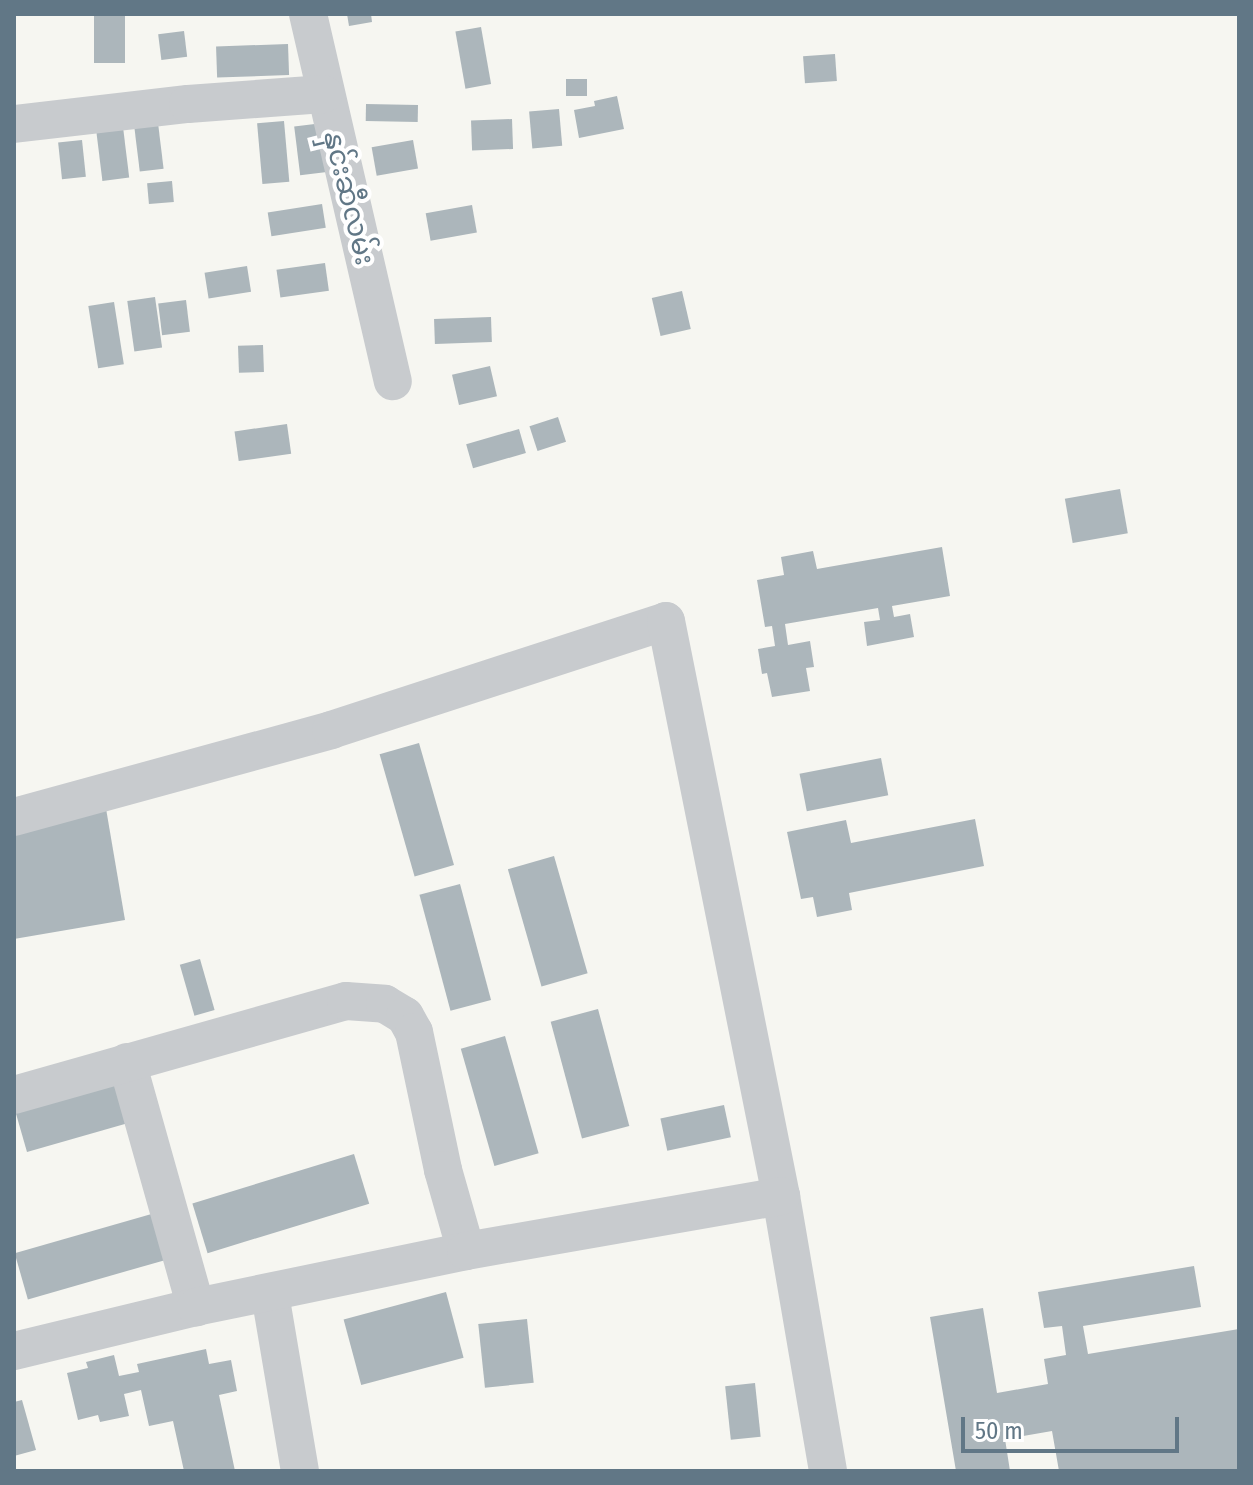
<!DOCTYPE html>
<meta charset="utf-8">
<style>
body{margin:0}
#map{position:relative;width:1253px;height:1485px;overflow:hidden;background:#f6f6f1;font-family:"Fira Sans Condensed","Noto Sans Myanmar",sans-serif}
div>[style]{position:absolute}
.building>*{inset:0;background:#acb6bb;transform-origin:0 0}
.minor>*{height:38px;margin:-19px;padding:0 19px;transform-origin:19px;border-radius:19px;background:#c8cbce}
span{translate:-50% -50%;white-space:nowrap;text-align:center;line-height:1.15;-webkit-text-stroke:8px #fff;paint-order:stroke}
.street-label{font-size:28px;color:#617786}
.frame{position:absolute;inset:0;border:16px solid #617786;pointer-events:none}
.scale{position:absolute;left:961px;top:1417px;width:218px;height:36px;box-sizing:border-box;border:4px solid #617786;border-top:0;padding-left:10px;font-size:24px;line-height:28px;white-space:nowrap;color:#617786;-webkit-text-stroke:6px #fff;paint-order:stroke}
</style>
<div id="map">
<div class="building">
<i style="left:94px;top:14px;width:31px;height:49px"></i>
<i style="clip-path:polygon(347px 14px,371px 14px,372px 22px,349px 26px)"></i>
<i style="left:481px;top:27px;width:58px;height:26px;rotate:80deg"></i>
<i style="left:184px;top:31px;width:26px;height:26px;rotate:83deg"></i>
<i style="left:288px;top:44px;width:31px;height:72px;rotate:88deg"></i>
<i style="left:835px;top:54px;width:27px;height:32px;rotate:86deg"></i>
<i style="left:566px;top:79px;width:21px;height:17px"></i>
<i style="clip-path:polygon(617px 96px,624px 129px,579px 138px,574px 110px,595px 106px,594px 101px)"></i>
<i style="left:366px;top:104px;width:52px;height:17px;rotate:1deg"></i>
<i style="left:559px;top:109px;width:37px;height:30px;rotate:85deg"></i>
<i style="left:512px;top:119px;width:30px;height:41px;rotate:88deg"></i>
<i style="left:284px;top:121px;width:61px;height:27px;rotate:85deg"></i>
<i style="left:158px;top:123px;width:46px;height:24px;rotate:83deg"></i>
<i style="left:323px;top:123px;width:49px;height:29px;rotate:83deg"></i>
<i style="left:123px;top:127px;width:51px;height:27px;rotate:83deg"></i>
<i style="left:82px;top:140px;width:37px;height:24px;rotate:84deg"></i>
<i style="left:413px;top:140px;width:29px;height:42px;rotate:80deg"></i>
<i style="left:172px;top:181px;width:21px;height:25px;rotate:85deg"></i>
<i style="left:322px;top:204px;width:24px;height:55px;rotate:81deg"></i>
<i style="left:472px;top:205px;width:28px;height:47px;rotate:80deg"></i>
<i style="left:325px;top:263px;width:28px;height:49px;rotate:82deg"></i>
<i style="left:247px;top:266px;width:26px;height:43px;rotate:81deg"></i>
<i style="left:682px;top:291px;width:39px;height:31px;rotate:77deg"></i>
<i style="left:155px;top:297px;width:51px;height:28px;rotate:82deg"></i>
<i style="left:186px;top:300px;width:32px;height:28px;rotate:83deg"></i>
<i style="left:114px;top:302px;width:63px;height:26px;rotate:81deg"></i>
<i style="left:491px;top:317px;width:25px;height:57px;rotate:88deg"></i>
<i style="left:263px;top:345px;width:27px;height:25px;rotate:88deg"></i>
<i style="left:490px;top:366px;width:31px;height:39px;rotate:77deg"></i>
<i style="left:558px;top:417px;width:26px;height:30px;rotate:72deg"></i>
<i style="left:287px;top:424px;width:30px;height:53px;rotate:82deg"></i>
<i style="left:519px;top:429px;width:25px;height:55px;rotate:74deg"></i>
<i style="left:1120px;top:489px;width:45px;height:56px;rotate:80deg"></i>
<i style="clip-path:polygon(942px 547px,950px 596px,892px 606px,894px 617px,910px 614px,914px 637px,867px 646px,864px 622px,880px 620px,878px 608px,785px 624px,788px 645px,810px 641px,814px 667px,806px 668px,810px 691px,772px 697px,767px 673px,762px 674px,758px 649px,775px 646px,772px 626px,765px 627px,757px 580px,784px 575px,781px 557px,813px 551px,817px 569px)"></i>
<i style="left:419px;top:743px;width:127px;height:41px;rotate:74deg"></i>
<i style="left:881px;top:758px;width:38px;height:83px;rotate:79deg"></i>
<i style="clip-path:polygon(102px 785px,125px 920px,14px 939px,14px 800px)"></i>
<i style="clip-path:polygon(975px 819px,984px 866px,849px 893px,852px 910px,817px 917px,813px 897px,801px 899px,787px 832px,846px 820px,851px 843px)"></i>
<i style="left:554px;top:856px;width:122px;height:48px;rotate:74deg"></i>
<i style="left:460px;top:884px;width:120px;height:42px;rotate:75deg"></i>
<i style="left:200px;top:959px;width:53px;height:21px;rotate:74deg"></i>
<i style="left:598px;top:1009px;width:121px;height:49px;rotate:75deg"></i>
<i style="left:505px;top:1036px;width:122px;height:46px;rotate:74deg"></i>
<i style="left:118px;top:1074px;width:50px;height:109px;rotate:74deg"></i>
<i style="left:724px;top:1105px;width:33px;height:65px;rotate:78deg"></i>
<i style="left:354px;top:1154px;width:52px;height:169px;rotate:73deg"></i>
<i style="left:155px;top:1213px;width:48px;height:146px;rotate:74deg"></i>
<i style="clip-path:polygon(1194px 1266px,1201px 1307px,1083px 1326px,1088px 1354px,1239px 1329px,1239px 1471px,1059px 1471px,1052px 1431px,1005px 1439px,1010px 1471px,956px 1471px,930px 1317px,983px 1308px,997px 1393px,1048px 1384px,1044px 1359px,1066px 1355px,1062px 1326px,1044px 1328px,1038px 1292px)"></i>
<i style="left:446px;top:1292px;width:68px;height:106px;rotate:75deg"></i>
<i style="left:527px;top:1319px;width:64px;height:49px;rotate:84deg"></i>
<i style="clip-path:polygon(206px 1349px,209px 1364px,231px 1360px,237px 1391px,219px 1395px,235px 1471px,184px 1471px,173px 1421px,149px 1426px,141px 1390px,124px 1394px,129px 1416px,100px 1422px,98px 1415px,78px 1420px,67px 1373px,88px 1368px,86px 1362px,114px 1355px,119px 1376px,139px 1372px,137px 1364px)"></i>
<i style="left:755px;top:1383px;width:54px;height:30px;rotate:84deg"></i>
<i style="clip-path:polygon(22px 1400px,36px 1450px,14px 1456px,14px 1402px)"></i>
</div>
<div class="minor">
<i style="left:308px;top:14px;width:377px;rotate:77deg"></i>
<i style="left:14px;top:124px;width:175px;rotate:-6.6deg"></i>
<i style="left:188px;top:104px;width:136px;rotate:-4.2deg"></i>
<i style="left:14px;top:817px;width:329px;rotate:-15.3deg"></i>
<i style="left:331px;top:730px;width:352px;rotate:-18deg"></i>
<i style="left:666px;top:621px;width:586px;rotate:78.69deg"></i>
<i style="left:781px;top:1196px;width:279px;rotate:80.3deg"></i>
<i style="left:127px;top:1062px;width:255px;rotate:74.3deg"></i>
<i style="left:14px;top:1095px;width:345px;rotate:-15.8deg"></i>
<i style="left:346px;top:1001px;width:39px;rotate:4deg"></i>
<i style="left:385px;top:1004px;width:23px;rotate:31deg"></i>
<i style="left:405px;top:1016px;width:18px;rotate:61deg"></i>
<i style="left:414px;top:1032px;width:141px;rotate:78.1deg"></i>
<i style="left:443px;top:1170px;width:84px;rotate:74.1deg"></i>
<i style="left:270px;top:1294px;width:180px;rotate:80.4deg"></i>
<i style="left:14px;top:1351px;width:187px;rotate:-13.6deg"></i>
<i style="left:196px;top:1307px;width:276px;rotate:-11.7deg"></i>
<i style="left:466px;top:1251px;width:320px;rotate:-9.9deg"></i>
</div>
<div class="street-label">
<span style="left:349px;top:198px;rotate:76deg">နှင်းဆီလမ်း</span>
</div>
<div class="frame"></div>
<div class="scale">50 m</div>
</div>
